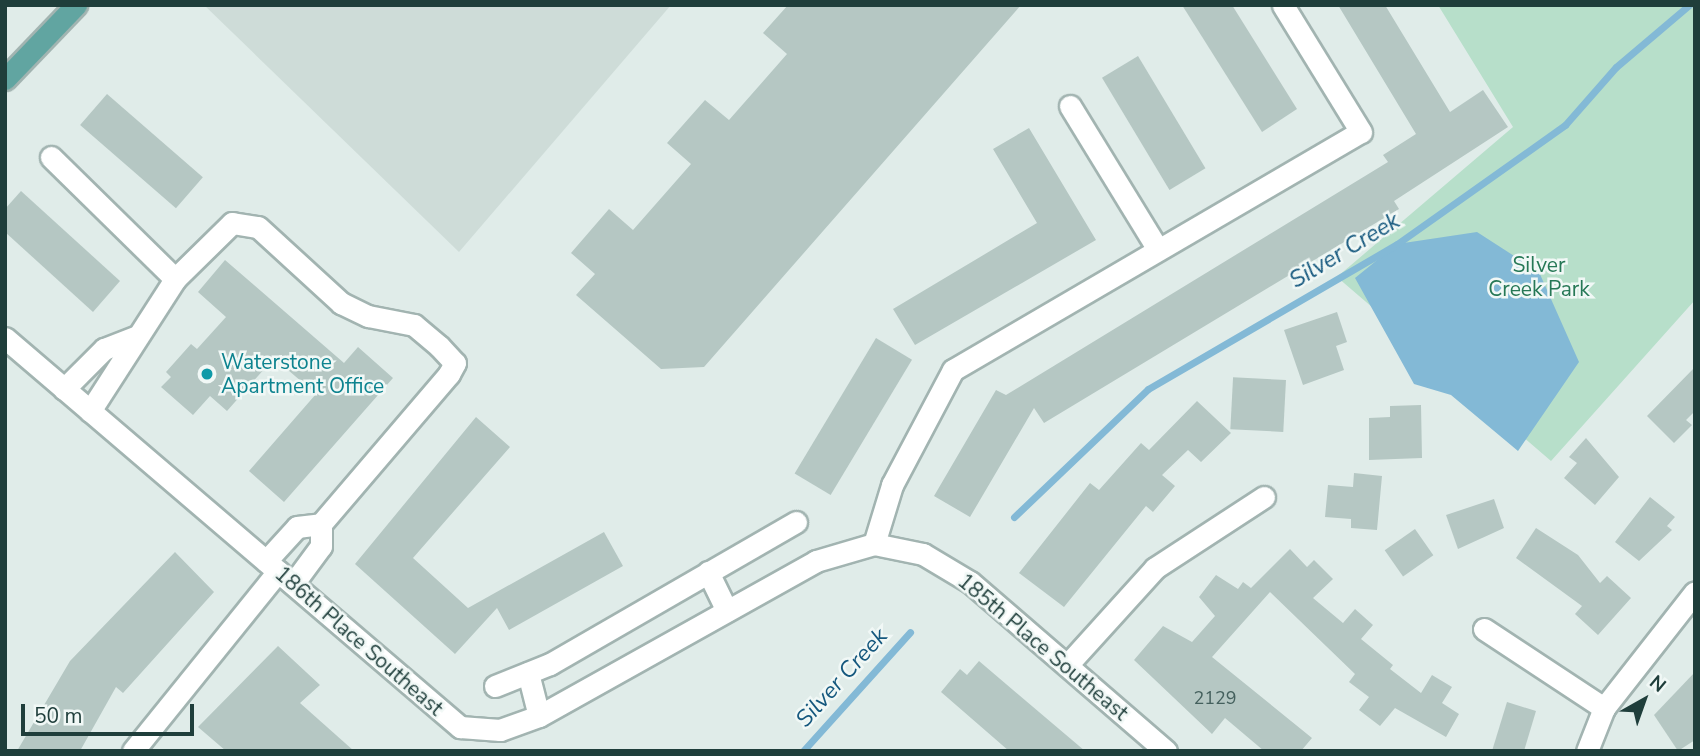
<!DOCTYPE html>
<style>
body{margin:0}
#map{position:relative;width:1700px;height:756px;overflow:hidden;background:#e0ece9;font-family:"Nunito Sans",sans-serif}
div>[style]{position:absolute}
.built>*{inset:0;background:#cedcd8}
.green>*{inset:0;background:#b7dfca}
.water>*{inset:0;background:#83b9d6}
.stream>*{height:7px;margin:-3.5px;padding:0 3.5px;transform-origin:3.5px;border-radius:3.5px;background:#83b9d6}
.building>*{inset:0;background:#b5c7c3;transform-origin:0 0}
.roads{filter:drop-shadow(2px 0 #a2b4b1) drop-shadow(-2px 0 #a2b4b1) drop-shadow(0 2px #a2b4b1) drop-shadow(0 -2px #a2b4b1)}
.minor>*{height:21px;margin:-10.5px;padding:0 10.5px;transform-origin:10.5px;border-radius:10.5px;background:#fff}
.primary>*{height:21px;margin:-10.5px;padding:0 10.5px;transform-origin:10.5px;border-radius:10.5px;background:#61a5a1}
.dots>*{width:19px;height:19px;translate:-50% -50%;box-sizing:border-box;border:4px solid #f1f8f6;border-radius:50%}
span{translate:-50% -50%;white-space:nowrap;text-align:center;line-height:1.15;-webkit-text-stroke:5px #f1f8f6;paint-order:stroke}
.number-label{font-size:18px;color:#44605d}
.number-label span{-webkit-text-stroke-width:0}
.park-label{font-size:21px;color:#267856}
.culture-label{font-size:21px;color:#0d838f}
.left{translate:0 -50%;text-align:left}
.street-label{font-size:21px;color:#1f3e3b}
.water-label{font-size:23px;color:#15587e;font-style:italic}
.frame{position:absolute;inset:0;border:7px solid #1f3e3b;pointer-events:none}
.north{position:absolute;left:1609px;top:665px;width:70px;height:70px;-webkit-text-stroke:5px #f1f8f6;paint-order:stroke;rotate:40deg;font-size:19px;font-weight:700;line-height:28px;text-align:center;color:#1f3e3b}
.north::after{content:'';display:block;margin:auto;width:24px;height:32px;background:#1f3e3b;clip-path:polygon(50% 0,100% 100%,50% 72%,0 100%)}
.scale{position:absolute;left:21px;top:704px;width:173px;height:32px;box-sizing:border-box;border:4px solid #1f3e3b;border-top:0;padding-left:9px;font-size:21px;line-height:24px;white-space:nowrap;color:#1f3e3b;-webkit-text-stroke:5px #f1f8f6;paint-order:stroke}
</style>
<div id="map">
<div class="built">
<i style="clip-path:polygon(204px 5px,671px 5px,459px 252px)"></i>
</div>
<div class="green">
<i style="clip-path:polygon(1438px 5px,1695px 5px,1695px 300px,1551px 461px,1337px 277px,1513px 127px)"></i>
</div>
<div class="water">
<i style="clip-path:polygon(1477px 232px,1539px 272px,1579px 362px,1518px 451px,1451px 395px,1414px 384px,1355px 278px,1397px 244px)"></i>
</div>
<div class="stream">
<i style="left:1014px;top:517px;width:185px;rotate:-43.7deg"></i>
<i style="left:1148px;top:389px;width:288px;rotate:-30.2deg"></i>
<i style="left:1397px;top:244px;width:206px;rotate:-35.3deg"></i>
<i style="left:1565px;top:125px;width:77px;rotate:-48.7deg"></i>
<i style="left:1616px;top:67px;width:96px;rotate:-40.3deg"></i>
<i style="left:803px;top:751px;width:160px;rotate:-48deg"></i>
</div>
<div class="building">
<i style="clip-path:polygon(788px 5px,1021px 5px,704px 367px,661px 369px,576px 295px,595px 274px,571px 253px,609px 209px,633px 230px,691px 164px,667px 143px,705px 100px,729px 120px,787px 54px,763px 33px)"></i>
<i style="clip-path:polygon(1182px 5px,1232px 5px,1297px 109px,1262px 132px)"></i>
<i style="clip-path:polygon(1338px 5px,1385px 5px,1450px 112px,1483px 90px,1508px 127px,1394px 201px,1399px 209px,1044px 423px,1034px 408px,970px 517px,934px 496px,996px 390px,1006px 395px,1388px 162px,1383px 155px,1416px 134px)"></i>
<i style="left:1138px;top:56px;width:131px;height:42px;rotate:59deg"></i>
<i style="left:107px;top:94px;width:127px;height:41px;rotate:41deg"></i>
<i style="clip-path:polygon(1029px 128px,1096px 240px,915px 345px,893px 309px,1037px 223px,993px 149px)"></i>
<i style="clip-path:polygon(21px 191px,120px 281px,93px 312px,5px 232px,5px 209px)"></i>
<i style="clip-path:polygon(225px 260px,344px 363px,358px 347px,393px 378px,284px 502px,249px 471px,316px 394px,274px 358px,227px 411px,210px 396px,193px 415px,161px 387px,171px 377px,166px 372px,191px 344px,197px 349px,226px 317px,198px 292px)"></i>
<i style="clip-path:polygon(1337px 312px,1347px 342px,1336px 346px,1344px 370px,1303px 385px,1284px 330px)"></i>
<i style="left:876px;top:338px;width:42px;height:158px;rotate:31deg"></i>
<i style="clip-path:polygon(1695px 367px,1695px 411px,1686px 420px,1692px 425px,1674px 443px,1647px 416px)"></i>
<i style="left:1286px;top:380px;width:52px;height:53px;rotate:93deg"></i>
<i style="clip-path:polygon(1197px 401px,1231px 433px,1201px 462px,1188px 450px,1162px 475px,1175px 486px,1153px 512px,1146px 506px,1064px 607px,1019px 573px,1090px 483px,1099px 490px,1141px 443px,1149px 450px)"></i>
<i style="clip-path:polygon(1421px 405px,1422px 458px,1369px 460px,1369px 418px,1390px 417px,1390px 406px)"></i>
<i style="clip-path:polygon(476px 417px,510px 447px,413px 558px,468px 608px,604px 532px,623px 566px,509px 630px,497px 608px,455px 654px,355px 564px)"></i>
<i style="clip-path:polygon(1586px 438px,1619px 477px,1595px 505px,1564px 478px,1577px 463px,1569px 457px)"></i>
<i style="clip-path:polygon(1354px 473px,1382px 476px,1377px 530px,1351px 528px,1351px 519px,1325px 517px,1328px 485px,1353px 487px)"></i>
<i style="clip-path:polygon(1650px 497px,1675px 517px,1667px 526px,1672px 530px,1639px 561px,1615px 542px)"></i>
<i style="clip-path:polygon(1494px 499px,1504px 528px,1458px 549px,1446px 515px)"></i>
<i style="clip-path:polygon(1536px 528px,1578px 555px,1600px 583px,1607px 576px,1631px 598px,1598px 635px,1575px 614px,1582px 606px,1516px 558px)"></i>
<i style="left:1415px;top:529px;width:32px;height:37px;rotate:55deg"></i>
<i style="clip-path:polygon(1290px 549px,1307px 567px,1314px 560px,1333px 579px,1313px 598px,1343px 623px,1355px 609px,1373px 625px,1361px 639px,1393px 665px,1390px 669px,1421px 693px,1432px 675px,1452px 687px,1442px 703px,1459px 714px,1446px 737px,1395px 708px,1380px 726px,1359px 710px,1369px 697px,1349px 682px,1355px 674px,1270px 592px,1212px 657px,1312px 738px,1301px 751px,1264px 751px,1225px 718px,1212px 734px,1134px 660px,1163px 626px,1192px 642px,1215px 616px,1199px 597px,1216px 575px,1238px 589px,1243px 582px,1251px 588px)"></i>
<i style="clip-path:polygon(175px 552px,214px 592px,123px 693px,116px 687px,80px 751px,17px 751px,70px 661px)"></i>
<i style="clip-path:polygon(278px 646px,320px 685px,300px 703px,354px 751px,226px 751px,198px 727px)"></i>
<i style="clip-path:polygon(979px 661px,1006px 684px,1085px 751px,1009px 751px,941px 692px,960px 669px,967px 675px)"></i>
<i style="clip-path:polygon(1695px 672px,1695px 740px,1678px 751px,1654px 715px)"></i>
<i style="clip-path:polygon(1507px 702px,1536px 711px,1524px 751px,1492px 751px)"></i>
</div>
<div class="roads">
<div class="minor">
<i style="left:1070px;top:106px;width:167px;rotate:58.5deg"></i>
<i style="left:51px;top:157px;width:174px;rotate:44.5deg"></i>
<i style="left:5px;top:338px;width:599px;rotate:40.53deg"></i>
<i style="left:460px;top:727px;width:40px;rotate:4.3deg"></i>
<i style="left:500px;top:730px;width:41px;rotate:-19.7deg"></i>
<i style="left:539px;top:716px;width:317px;rotate:-29.2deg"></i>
<i style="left:816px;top:561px;width:60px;rotate:-16.3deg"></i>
<i style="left:874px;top:544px;width:50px;rotate:11.5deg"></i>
<i style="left:923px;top:554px;width:55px;rotate:30.8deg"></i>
<i style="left:970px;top:582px;width:259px;rotate:40.8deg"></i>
<i style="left:64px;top:389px;width:57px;rotate:-45deg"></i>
<i style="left:104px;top:349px;width:33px;rotate:-21deg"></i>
<i style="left:90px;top:411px;width:157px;rotate:-57.2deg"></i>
<i style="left:175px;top:279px;width:80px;rotate:-44.5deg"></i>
<i style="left:232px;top:223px;width:26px;rotate:9deg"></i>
<i style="left:258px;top:227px;width:113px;rotate:42.5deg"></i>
<i style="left:341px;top:303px;width:30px;rotate:26deg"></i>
<i style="left:368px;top:316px;width:47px;rotate:11.1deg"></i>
<i style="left:414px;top:325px;width:33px;rotate:40deg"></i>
<i style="left:439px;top:346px;width:23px;rotate:47deg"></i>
<i style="left:455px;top:363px;width:13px;rotate:119deg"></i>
<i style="left:449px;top:374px;width:197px;rotate:130.5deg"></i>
<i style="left:321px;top:524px;width:22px;rotate:90deg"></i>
<i style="left:321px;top:546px;width:47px;rotate:126.4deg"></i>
<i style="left:874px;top:544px;width:62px;rotate:-73deg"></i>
<i style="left:892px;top:485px;width:130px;rotate:-62.1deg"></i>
<i style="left:953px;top:370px;width:472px;rotate:-30.3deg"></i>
<i style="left:1361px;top:132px;width:149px;rotate:-121.6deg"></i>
<i style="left:266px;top:561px;width:46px;rotate:-47.6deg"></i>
<i style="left:297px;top:527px;width:24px;rotate:-7deg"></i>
<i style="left:708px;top:572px;width:43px;rotate:64deg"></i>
<i style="left:1484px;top:629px;width:144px;rotate:33.4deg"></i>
<i style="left:1069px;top:663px;width:128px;rotate:-47.8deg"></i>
<i style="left:1155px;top:568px;width:130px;rotate:-33.1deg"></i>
<i style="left:528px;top:673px;width:44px;rotate:75.7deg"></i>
<i style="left:495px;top:686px;width:59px;rotate:-21.8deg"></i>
<i style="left:550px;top:664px;width:284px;rotate:-30deg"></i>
<i style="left:133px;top:751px;width:231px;rotate:-51.1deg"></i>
<i style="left:1587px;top:751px;width:46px;rotate:-68.4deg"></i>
<i style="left:1604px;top:708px;width:147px;rotate:-51.9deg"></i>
</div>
<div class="primary">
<i style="left:5px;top:79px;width:103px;rotate:-46.2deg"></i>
</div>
</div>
<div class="dots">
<i style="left:207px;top:374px;background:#0f9aa8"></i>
</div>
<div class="number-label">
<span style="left:1215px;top:698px">2129</span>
</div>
<div class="park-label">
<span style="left:1539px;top:277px">Silver<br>Creek Park</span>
</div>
<div class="culture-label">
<span class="left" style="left:221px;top:374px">Waterstone<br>Apartment Office</span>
</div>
<div class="street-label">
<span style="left:359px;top:641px;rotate:41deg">186th Place Southeast</span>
<span style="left:1043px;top:647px;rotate:40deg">185th Place Southeast</span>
</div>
<div class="water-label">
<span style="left:1345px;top:251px;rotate:-31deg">Silver Creek</span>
<span style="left:842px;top:678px;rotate:-48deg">Silver Creek</span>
</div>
<div class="frame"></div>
<div class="north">N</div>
<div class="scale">50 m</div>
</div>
